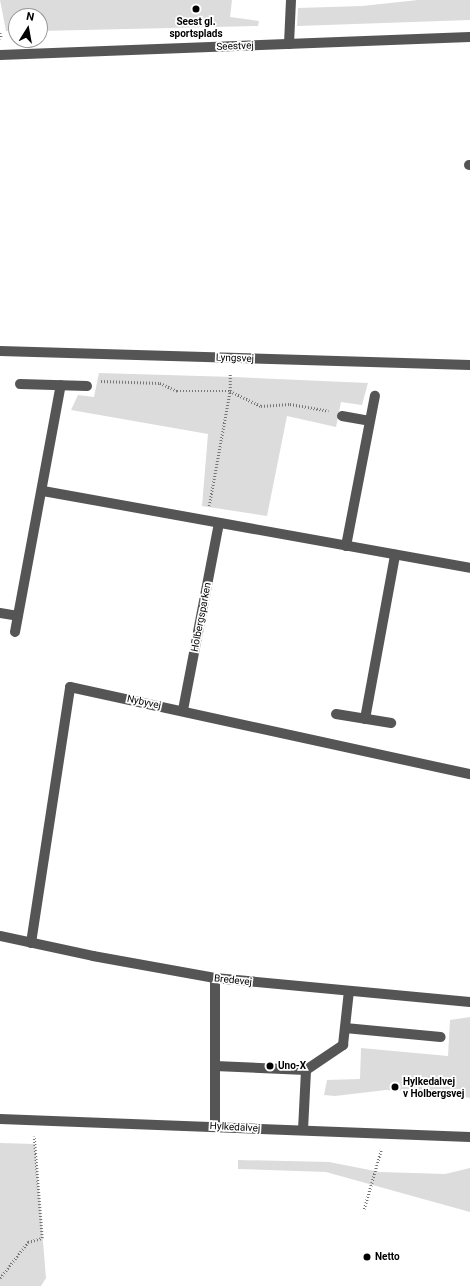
<!DOCTYPE html>
<style>
body{margin:0}
#map{position:relative;width:470px;height:1286px;overflow:hidden;background:#fff;font-family:Roboto,sans-serif}
div>[style]{position:absolute}
.green>*{inset:0;background:#dcdcdc}
.path>*{height:2.5px;margin-top:-1.25px;transform-origin:0;background:repeating-linear-gradient(90deg,#777 0 1px,transparent 0 3px)}
.minor>*{height:10px;margin:-5px;padding:0 5px;transform-origin:5px;border-radius:5px;background:#555}
.dots>*{width:11px;height:11px;translate:-50% -50%;box-sizing:border-box;border:2px solid #fff;border-radius:50%}
span{translate:-50% -50%;white-space:nowrap;text-align:center;line-height:1.15;-webkit-text-stroke:3.5px #fff;paint-order:stroke}
.poi-label{font-size:10px;color:#000;font-weight:700}
.left{translate:0 -50%;text-align:left}
.street-label{font-size:10px;color:#000}
.north{position:absolute;left:8px;top:8px;width:40px;height:40px;box-sizing:border-box;background:#fff;border:1px solid #999;border-radius:50%;rotate:11deg;font-size:11px;font-weight:700;line-height:16px;text-align:center;color:#000}
.north::after{content:'';display:block;margin:auto;width:14px;height:18px;background:#000;clip-path:polygon(50% 0,100% 100%,50% 72%,0 100%)}
</style>
<div id="map">
<div class="green">
<i style="clip-path:polygon(0 0,232px 0,230px 17px,259px 21px,258px 26px,40px 31px,40px 16px,16px 16px,16px 31px,6px 31px)"></i>
<i style="clip-path:polygon(418px 0,470px 0,470px 20px,297px 26px,298px 8px,362px 6px)"></i>
<i style="clip-path:polygon(99px 373px,234px 377px,368px 383px,362px 405px,341px 402px,336px 427px,287px 416px,267px 516px,202px 506px,208px 434px,71px 410px,78px 395px,94px 397px)"></i>
<i style="clip-path:polygon(470px 1017px,470px 1098px,436px 1092px,386px 1090px,335px 1096px,324px 1095px,327px 1080px,360px 1079px,361px 1048px,448px 1056px,450px 1020px)"></i>
<i style="clip-path:polygon(0 1143px,35px 1144px,46px 1278px,41px 1286px,0 1286px)"></i>
<i style="clip-path:polygon(238px 1160px,329px 1162px,380px 1172px,445px 1174px,470px 1168px,470px 1212px,326px 1172px,238px 1169px)"></i>
</div>
<div class="path">
<i style="left:0;top:33px;width:6px;rotate:72deg"></i>
<i style="left:101px;top:381px;width:59px;rotate:1.9deg"></i>
<i style="left:160px;top:383px;width:19px;rotate:25deg"></i>
<i style="left:177px;top:391px;width:53px"></i>
<i style="left:230px;top:391px;width:34px;rotate:26deg"></i>
<i style="left:261px;top:406px;width:29px;rotate:-4deg"></i>
<i style="left:290px;top:404px;width:39px;rotate:10deg"></i>
<i style="left:209px;top:506px;width:117px;rotate:-79.7deg"></i>
<i style="left:230px;top:391px;width:18px;rotate:-90deg"></i>
<i style="left:364px;top:1209px;width:61px;rotate:-73.9deg"></i>
<i style="left:0;top:1278px;width:46px;rotate:-52.1deg"></i>
<i style="left:28px;top:1242px;width:15px;rotate:-16deg"></i>
<i style="left:42px;top:1238px;width:102px;rotate:-94.5deg"></i>
</div>
<div class="minor">
<i style="left:289px;top:44px;width:44px;rotate:-87.4deg"></i>
<i style="left:0;top:55px;width:470px;rotate:-2.2deg"></i>
<i style="left:469px;top:165px;width:1px"></i>
<i style="left:0;top:351px;width:470px;rotate:1.7deg"></i>
<i style="left:20px;top:384px;width:67px;rotate:1.7deg"></i>
<i style="left:342px;top:416px;width:28px;rotate:10deg"></i>
<i style="left:43px;top:491px;width:434px;rotate:10.2deg"></i>
<i style="left:346px;top:546px;width:153px;rotate:-79.1deg"></i>
<i style="left:0;top:613px;width:18px;rotate:9deg"></i>
<i style="left:15px;top:632px;width:251px;rotate:-79.5deg"></i>
<i style="left:183px;top:710px;width:190px;rotate:-79.1deg"></i>
<i style="left:336px;top:714px;width:56px;rotate:9.3deg"></i>
<i style="left:365px;top:719px;width:167px;rotate:-79.6deg"></i>
<i style="left:0;top:936px;width:95px;rotate:12.1deg"></i>
<i style="left:93px;top:956px;width:124px;rotate:10.2deg"></i>
<i style="left:215px;top:978px;width:256px;rotate:5.4deg"></i>
<i style="left:31px;top:943px;width:259px;rotate:-81.3deg"></i>
<i style="left:70px;top:687px;width:409px;rotate:12.3deg"></i>
<i style="left:215px;top:978px;width:147px;rotate:90deg"></i>
<i style="left:345px;top:1028px;width:96px;rotate:5.4deg"></i>
<i style="left:215px;top:1066px;width:91px;rotate:2.5deg"></i>
<i style="left:0;top:1119px;width:470px;rotate:2.2deg"></i>
<i style="left:303px;top:1130px;width:60px;rotate:-87.1deg"></i>
<i style="left:306px;top:1070px;width:45px;rotate:-34deg"></i>
<i style="left:343px;top:1045px;width:54px;rotate:-83.7deg"></i>
</div>
<div class="dots">
<i style="left:196px;top:9px;background:#000"></i>
<i style="left:270px;top:1066px;background:#000"></i>
<i style="left:395px;top:1087px;background:#000"></i>
<i style="left:367px;top:1257px;background:#000"></i>
</div>
<div class="poi-label">
<span style="left:196px;top:27px">Seest gl.<br>sportsplads</span>
<span class="left" style="left:278px;top:1066px">Uno-X</span>
<span class="left" style="left:403px;top:1087px">Hylkedalvej<br>v Holbergsvej</span>
<span class="left" style="left:375px;top:1257px">Netto</span>
</div>
<div class="street-label">
<span style="left:235px;top:46px;rotate:-2deg">Seestvej</span>
<span style="left:235px;top:358px;rotate:2deg">Lyngsvej</span>
<span style="left:201px;top:617px;rotate:-79deg">Holbergsparken</span>
<span style="left:144px;top:702px;rotate:12deg">Nybyvej</span>
<span style="left:233px;top:980px;rotate:6deg">Bredevej</span>
<span style="left:235px;top:1127px;rotate:3deg">Hylkedalvej</span>
</div>
<div class="north">N</div>
</div>
